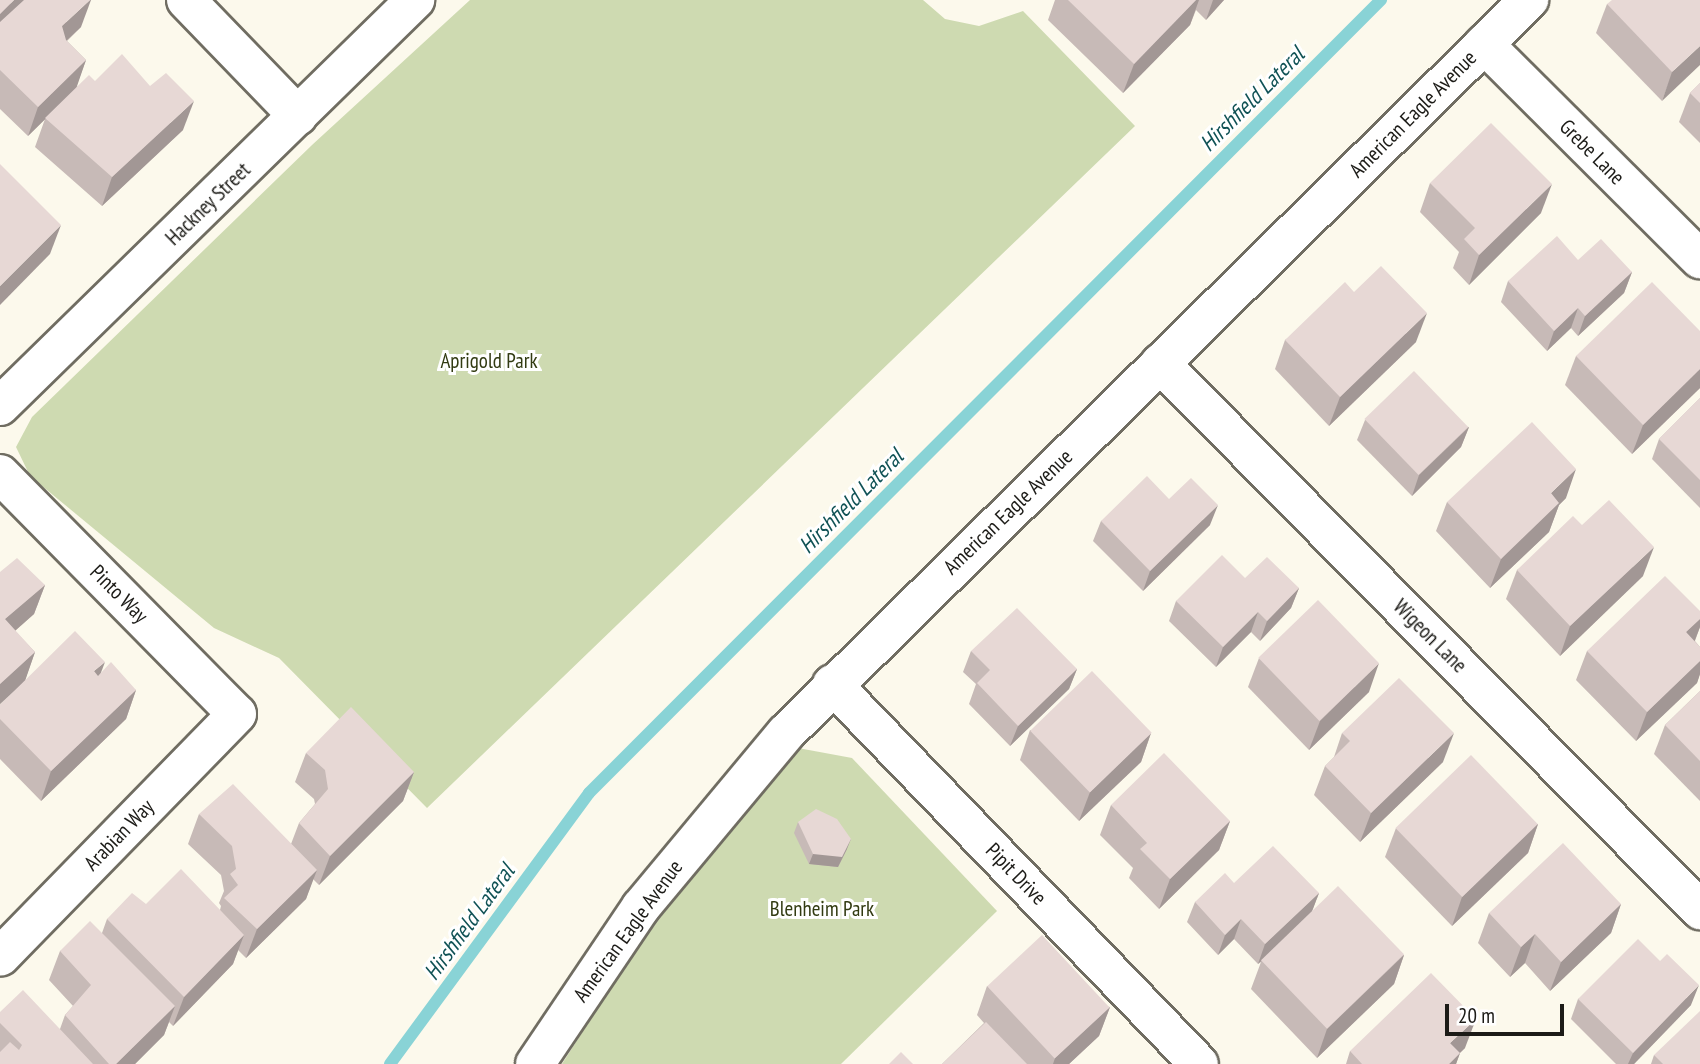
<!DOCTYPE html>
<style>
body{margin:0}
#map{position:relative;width:1700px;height:1064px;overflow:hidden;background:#fcf9ec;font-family:"PT Sans Narrow",sans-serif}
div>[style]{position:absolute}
.green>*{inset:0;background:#cedab1}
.stream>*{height:12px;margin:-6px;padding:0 6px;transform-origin:6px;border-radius:6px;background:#89d3d6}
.roads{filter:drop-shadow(2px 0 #706d62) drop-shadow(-2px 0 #706d62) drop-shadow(0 2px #706d62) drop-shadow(0 -2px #706d62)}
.minor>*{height:38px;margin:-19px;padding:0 19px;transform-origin:19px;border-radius:19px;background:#fff}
.wall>*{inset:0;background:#c7bab7}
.shaded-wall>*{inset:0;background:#a29795}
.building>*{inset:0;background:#e7d8d5;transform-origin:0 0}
span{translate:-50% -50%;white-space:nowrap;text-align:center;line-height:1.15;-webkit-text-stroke:6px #fff;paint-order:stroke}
.street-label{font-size:21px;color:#1c1b17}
.park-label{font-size:21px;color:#323b12}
.water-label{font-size:23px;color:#105255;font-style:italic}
.scale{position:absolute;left:1445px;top:1004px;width:119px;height:32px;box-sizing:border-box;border:4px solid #1c1b17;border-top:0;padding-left:9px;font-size:21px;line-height:24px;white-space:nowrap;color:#1c1b17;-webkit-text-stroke:5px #fff;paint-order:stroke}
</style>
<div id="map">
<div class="green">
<i style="clip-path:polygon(470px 0,923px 0,945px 19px,979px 26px,1023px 11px,1135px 126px,427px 808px,279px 658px,214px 628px,30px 476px,16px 447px,32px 417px,312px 145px)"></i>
<i style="clip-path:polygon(798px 748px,852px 758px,997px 911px,841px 1064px,562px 1064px,626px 963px,730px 825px)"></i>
</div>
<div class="stream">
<i style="left:390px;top:1064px;width:336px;rotate:-53.7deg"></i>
<i style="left:589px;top:793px;width:1121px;rotate:-45.04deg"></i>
</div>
<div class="roads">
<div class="minor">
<i style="left:186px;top:0;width:161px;rotate:46deg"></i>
<i style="left:1484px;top:44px;width:305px;rotate:44.9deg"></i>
<i style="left:1160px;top:363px;width:769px;rotate:45.37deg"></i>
<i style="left:0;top:406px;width:581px;rotate:-44.37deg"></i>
<i style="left:0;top:474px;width:337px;rotate:45.4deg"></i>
<i style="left:237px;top:714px;width:339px;rotate:134.3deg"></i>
<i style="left:832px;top:684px;width:528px;rotate:46deg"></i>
<i style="left:535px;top:1064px;width:189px;rotate:-56deg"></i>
<i style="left:641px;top:907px;width:226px;rotate:-50.2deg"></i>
<i style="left:786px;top:733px;width:1044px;rotate:-44.61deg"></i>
</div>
</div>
<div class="wall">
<i style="clip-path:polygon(0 0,81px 27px,67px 41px,86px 60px,76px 87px,95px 81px,183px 130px,102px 206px,35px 147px,45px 119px,28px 136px,0 109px)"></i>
<i style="clip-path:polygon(1055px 0,1224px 0,1206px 20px,1196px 10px,1190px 25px,1123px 93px,1048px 20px)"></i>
<i style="clip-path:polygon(1700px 0,1662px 101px,1596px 33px,1607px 4px)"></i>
<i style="clip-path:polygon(1700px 83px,1700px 143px,1679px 122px,1690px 93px)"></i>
<i style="clip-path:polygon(1430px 183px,1541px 213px,1469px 285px,1453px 268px,1459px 252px,1420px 212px)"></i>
<i style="clip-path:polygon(1578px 260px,1632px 272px,1624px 293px,1578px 336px,1571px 328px,1547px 351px,1501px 302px,1508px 281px)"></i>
<i style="clip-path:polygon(1354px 292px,1416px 342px,1329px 426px,1275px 369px,1285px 340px)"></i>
<i style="clip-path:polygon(1700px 331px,1700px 388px,1632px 454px,1565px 385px,1576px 356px)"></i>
<i style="clip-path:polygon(1700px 398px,1700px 508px,1652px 459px,1659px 439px)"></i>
<i style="clip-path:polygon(1365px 420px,1469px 427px,1461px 447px,1412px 496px,1357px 440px)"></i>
<i style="clip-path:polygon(1566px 498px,1559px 505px,1549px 532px,1490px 588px,1436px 531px,1447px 502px)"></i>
<i style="clip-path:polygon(1169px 499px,1210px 525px,1143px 591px,1093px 541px,1101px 521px)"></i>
<i style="clip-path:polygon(1582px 525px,1643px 576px,1560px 656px,1506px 599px,1517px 570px)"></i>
<i style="clip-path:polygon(0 572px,45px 585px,34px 614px,15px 631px,35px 652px,25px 680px,100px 673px,136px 690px,126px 719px,41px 801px,0 759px,0 705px,15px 690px,0 704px)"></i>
<i style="clip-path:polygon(1245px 578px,1299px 588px,1291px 608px,1260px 641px,1251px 632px,1216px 667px,1169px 621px,1176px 601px)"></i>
<i style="clip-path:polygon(1700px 611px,1700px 627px,1695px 641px,1700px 647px,1700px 674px,1697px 683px,1636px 741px,1576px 680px,1587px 651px)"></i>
<i style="clip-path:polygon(971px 651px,1077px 669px,1069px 689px,1010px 746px,969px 704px,976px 684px,963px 672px)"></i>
<i style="clip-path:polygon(1259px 658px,1369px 692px,1309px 750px,1248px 687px)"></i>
<i style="clip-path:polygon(1700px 691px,1700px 801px,1654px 754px,1665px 725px)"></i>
<i style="clip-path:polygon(1030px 730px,1151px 733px,1141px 762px,1079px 821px,1020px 760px)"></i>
<i style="clip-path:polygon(1342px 733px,1443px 762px,1360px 842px,1314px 795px,1325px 766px,1334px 757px)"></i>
<i style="clip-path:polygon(306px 753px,414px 772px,403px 801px,319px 885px,313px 879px,306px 899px,246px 958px,238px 950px,233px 964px,173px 1026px,169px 1022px,164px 1035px,135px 1064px,0 1064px,0 1012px,60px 1029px,65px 1015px,73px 1006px,49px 980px,60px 951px,102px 933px,107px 919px,146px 904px,220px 910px,221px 906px,219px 903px,224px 891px,221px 875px,188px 844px,199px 814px,291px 844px,299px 823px,315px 804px,314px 799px,295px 782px)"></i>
<i style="clip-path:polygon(1111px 805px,1230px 821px,1219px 850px,1159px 909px,1129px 878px,1133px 868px,1100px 835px)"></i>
<i style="clip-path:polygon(798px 822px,847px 849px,838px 867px,809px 864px,794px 833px)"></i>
<i style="clip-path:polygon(1538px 824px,1528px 853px,1452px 926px,1385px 857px,1396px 828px)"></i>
<i style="clip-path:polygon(1234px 883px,1319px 893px,1312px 911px,1404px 955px,1394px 984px,1317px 1058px,1251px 989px,1261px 962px,1258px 964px,1234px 939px,1218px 955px,1187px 922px,1195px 902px)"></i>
<i style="clip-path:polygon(1621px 904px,1611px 933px,1550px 991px,1525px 963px,1510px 977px,1478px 943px,1489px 913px)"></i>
<i style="clip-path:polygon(1660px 961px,1691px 1005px,1634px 1064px,1616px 1064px,1571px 1019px,1578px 999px)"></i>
<i style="clip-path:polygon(987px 986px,1110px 1007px,1099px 1036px,1069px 1064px,942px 1064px,984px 1023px,977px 1015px)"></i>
<i style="clip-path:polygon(1465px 1048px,1460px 1053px,1456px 1064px,1346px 1064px,1350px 1051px)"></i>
<i style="clip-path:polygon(1654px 1055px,1700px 1064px,1651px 1064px)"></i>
</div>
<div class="shaded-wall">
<i style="clip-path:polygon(14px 0,33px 0,0 33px,0 14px)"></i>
<i style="clip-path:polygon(90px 0,91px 0,81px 27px,51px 55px,62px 26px)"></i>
<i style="clip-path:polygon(1196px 0,1199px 0,1190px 25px,1123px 93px,1134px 64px)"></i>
<i style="clip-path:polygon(1213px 0,1224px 0,1206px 20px)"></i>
<i style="clip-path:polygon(1700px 46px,1700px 65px,1662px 101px,1672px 72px)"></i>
<i style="clip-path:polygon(86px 60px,76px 89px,28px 136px,38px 107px)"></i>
<i style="clip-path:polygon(194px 101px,183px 130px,102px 206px,112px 177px)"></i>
<i style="clip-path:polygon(1552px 184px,1541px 213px,1469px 285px,1479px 255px)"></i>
<i style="clip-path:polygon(61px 225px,50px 254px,0 305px,0 286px)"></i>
<i style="clip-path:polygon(1632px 272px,1624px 293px,1578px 336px,1585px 316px)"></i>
<i style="clip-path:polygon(1578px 308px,1571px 328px,1547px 351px,1554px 331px)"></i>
<i style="clip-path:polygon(1427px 313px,1416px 342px,1329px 426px,1340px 397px)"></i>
<i style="clip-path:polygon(1700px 369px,1700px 388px,1632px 454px,1643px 425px)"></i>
<i style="clip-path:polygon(1469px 427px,1461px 447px,1412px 496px,1419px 475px)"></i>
<i style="clip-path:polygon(1576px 469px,1566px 498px,1559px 505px,1549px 532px,1490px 588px,1501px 559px,1551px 493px)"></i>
<i style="clip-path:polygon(1218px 505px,1210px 525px,1143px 591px,1150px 571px)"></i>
<i style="clip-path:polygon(1654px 547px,1643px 576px,1560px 656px,1570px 626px)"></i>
<i style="clip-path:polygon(45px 585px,34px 614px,0 644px,5px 619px)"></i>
<i style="clip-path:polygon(1299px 588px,1291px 608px,1260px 641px,1267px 621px)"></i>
<i style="clip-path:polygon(1258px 612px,1251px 632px,1216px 667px,1223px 647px)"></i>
<i style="clip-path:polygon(1700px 619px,1700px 627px,1693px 645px,1686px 632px)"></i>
<i style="clip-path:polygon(35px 652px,25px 681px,0 704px,0 684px)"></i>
<i style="clip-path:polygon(1700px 661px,1700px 674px,1697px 683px,1636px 741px,1647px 712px)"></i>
<i style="clip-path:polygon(105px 662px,94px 691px,94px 671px)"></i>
<i style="clip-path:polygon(1379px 663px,1369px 692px,1309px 750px,1320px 721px)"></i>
<i style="clip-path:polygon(1077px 669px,1069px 689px,1010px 746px,1018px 726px)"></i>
<i style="clip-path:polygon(136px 690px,126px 719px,41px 801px,51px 771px)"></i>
<i style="clip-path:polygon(1151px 733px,1141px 762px,1079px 821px,1090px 792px)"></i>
<i style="clip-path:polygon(1454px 733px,1443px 762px,1360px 842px,1371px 813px)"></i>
<i style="clip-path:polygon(414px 772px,403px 801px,319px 885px,330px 856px)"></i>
<i style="clip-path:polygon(1230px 821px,1219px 850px,1159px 909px,1170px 879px)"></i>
<i style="clip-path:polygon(1538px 824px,1528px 853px,1452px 926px,1462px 897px)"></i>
<i style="clip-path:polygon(851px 839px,847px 849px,838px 867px,809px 864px,813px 854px)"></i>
<i style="clip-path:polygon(317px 870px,306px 899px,246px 958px,257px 929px)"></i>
<i style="clip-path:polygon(1319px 893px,1311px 914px,1258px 964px,1265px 944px)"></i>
<i style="clip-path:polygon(1621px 904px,1611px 933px,1550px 991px,1561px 962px)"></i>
<i style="clip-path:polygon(1241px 919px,1234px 939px,1218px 955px,1225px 935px)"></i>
<i style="clip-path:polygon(1535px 934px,1525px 963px,1510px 977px,1521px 947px)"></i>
<i style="clip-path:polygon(244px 935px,233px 964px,173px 1026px,184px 997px)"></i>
<i style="clip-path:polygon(1404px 955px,1394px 984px,1317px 1058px,1327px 1029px)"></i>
<i style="clip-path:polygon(1699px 985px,1691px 1005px,1634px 1064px,1628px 1064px,1633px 1053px)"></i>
<i style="clip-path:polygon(175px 1006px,164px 1035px,135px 1064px,116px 1064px)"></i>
<i style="clip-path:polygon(1110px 1007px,1099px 1036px,1069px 1064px,1053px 1064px,1055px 1058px)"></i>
<i style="clip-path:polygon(1476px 1019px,1465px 1048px,1448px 1064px,1450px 1043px)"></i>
<i style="clip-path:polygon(1460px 1053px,1456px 1064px,1449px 1064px)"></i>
</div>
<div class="building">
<i style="clip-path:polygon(0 0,14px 0,0 14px)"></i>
<i style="clip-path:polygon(24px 0,90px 0,62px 26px,66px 40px,86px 60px,38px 107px,0 70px,0 22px)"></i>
<i style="clip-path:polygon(1068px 0,1196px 0,1134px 64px)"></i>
<i style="clip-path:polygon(1612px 0,1700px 0,1700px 46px,1672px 72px,1607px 4px)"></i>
<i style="clip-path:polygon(122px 54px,150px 86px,166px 73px,194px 101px,112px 177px,45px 118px,89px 75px,95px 81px)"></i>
<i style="clip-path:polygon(1700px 83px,1700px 103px,1690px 93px)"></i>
<i style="clip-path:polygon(1491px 123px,1552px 184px,1479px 255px,1464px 239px,1475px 228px,1430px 183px)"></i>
<i style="clip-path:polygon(0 164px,61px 225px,0 286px)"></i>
<i style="clip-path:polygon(1557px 236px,1578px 260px,1601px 239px,1632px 272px,1585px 316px,1578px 308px,1554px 331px,1508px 281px)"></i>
<i style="clip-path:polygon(1381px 266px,1427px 313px,1340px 397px,1285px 340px,1345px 282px,1354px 292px)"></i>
<i style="clip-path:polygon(1652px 282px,1700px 331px,1700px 369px,1643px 425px,1576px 356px)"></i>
<i style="left:1414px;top:371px;width:78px;height:69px;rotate:46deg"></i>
<i style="clip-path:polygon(1700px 398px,1700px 480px,1659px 439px)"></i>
<i style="clip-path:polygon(1532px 422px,1576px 469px,1551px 493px,1559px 503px,1501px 559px,1447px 502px)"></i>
<i style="clip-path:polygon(1147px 476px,1169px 499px,1191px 478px,1218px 505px,1150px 571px,1101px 521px)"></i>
<i style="clip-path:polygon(1609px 500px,1654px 547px,1570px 626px,1517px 570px,1573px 516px,1582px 525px)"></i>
<i style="clip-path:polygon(1222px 555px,1245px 578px,1267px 557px,1299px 588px,1267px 621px,1258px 612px,1223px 647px,1176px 601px)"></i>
<i style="clip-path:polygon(17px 558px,45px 585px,5px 619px,35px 652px,0 684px,0 572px)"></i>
<i style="clip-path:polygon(1665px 576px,1700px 611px,1700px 619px,1686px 632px,1700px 647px,1700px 661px,1647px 712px,1587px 651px)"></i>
<i style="left:1318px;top:600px;width:88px;height:83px;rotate:46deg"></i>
<i style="clip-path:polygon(1017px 608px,1077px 669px,1018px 726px,977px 683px,990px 670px,971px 651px)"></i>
<i style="clip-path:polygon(75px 631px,105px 662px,94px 671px,98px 676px,111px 662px,136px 690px,51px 771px,0 719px,0 705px)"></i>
<i style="left:1092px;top:671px;width:86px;height:86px;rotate:46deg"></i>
<i style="clip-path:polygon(1399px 678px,1454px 733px,1371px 813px,1325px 766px,1350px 741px,1342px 733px)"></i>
<i style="clip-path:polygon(1700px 691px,1700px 761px,1665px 725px)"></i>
<i style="clip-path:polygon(351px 707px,414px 772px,330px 856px,299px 823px,328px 789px,325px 770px,306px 753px)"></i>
<i style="clip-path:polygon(1164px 753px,1230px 821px,1170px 879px,1140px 849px,1147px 843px,1111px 805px)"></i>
<i style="left:1471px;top:755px;width:96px;height:105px;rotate:46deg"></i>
<i style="clip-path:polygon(233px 784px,317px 870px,257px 929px,224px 898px,238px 885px,230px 874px,236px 869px,232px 846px,199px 814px)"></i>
<i style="clip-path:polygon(816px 809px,837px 819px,851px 839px,842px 857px,813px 854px,798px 822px)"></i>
<i style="clip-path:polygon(1563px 843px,1621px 904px,1561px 962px,1535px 934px,1521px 947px,1489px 913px)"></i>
<i style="clip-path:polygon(1273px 846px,1319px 893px,1265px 944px,1241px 919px,1225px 935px,1195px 902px,1225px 873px,1234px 883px)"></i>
<i style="clip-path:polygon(181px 869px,244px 935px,184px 997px,107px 919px,132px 893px,146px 904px)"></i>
<i style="left:1338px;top:886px;width:95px;height:107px;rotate:46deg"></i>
<i style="clip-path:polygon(90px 921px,175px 1006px,116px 1064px,109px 1064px,65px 1015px,91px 985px,60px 951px)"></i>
<i style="left:1042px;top:935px;width:99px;height:75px;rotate:47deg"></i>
<i style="clip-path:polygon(1638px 939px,1660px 961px,1667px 954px,1699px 985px,1633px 1053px,1578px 999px)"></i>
<i style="clip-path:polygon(1431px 973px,1476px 1019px,1450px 1043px,1460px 1053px,1449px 1064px,1362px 1064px,1350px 1051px)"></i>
<i style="clip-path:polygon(23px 990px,93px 1064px,0 1064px,0 1052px,10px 1042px,19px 1050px,22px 1045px,0 1023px,0 1012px)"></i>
<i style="clip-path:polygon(1700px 1011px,1700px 1064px,1663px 1064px,1654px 1055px)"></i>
<i style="clip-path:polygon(986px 1022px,1027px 1064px,942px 1064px)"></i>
<i style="clip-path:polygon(901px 1052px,913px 1064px,889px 1064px)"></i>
</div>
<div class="street-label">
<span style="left:1413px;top:114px;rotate:-45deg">American Eagle Avenue</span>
<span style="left:1592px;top:152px;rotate:45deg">Grebe Lane</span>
<span style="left:208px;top:204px;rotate:-44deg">Hackney Street</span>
<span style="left:1008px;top:512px;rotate:-44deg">American Eagle Avenue</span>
<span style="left:119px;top:594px;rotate:45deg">Pinto Way</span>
<span style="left:1430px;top:636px;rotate:45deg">Wigeon Lane</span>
<span style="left:119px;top:835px;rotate:-46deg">Arabian Way</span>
<span style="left:1016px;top:874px;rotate:46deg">Pipit Drive</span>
<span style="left:628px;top:931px;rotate:-54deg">American Eagle Avenue</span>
</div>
<div class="park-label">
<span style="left:489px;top:361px">Aprigold Park</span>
<span style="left:822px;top:909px">Blenheim Park</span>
</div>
<div class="water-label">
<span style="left:1252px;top:99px;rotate:-45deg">Hirshfield Lateral</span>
<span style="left:851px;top:501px;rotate:-45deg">Hirshfield Lateral</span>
<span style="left:469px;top:922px;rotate:-54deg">Hirshfield Lateral</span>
</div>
<div class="scale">20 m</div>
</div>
